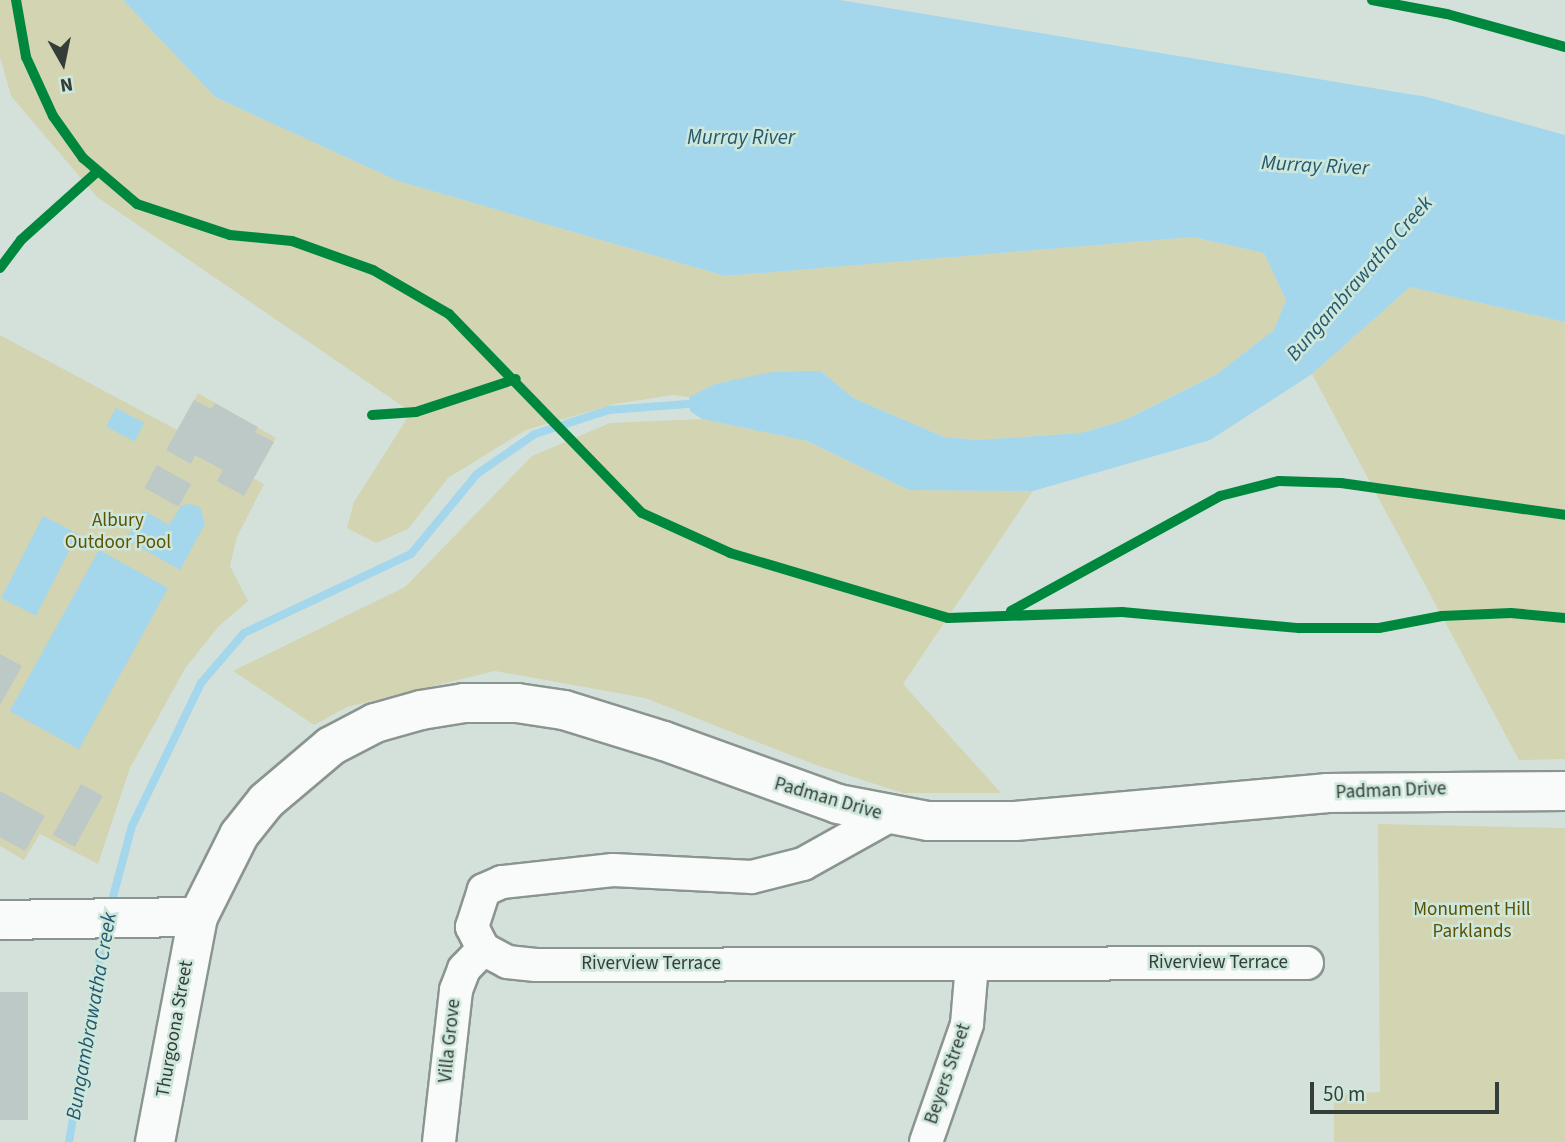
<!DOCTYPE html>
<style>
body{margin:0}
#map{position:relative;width:1565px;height:1142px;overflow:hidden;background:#d4e1db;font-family:"Source Sans 3",sans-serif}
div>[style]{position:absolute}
.green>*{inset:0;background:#d3d4b2}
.water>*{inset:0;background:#a4d6ec;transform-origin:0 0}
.stream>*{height:8px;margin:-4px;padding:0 4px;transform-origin:4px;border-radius:4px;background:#a4d6ec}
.building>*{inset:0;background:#bdc9c6;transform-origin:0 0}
.roads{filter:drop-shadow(2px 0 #8b9590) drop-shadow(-2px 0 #8b9590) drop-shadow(0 2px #8b9590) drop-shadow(0 -2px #8b9590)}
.minor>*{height:32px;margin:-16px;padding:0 16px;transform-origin:16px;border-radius:16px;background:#f9fafa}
.major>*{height:38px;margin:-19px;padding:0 19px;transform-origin:19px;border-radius:19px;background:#f9fafa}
.cycleway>*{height:10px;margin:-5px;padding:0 5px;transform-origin:5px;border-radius:5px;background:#00873e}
span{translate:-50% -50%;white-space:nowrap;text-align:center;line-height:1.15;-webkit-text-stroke:5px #cee7db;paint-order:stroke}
.park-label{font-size:19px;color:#5d5100}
.street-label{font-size:19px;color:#343d39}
.water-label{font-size:21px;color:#245870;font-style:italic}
.north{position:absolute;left:28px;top:28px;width:70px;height:70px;-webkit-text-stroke:5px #cee7db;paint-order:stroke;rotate:171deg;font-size:19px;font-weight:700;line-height:28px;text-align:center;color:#343d39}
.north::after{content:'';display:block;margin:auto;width:24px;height:32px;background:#343d39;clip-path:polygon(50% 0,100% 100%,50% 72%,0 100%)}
.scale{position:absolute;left:1310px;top:1082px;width:189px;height:32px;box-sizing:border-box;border:4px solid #343d39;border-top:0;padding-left:9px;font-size:21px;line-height:24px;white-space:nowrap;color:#343d39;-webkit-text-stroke:5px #cee7db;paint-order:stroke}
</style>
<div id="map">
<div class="green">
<i style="clip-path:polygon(0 0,123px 0,215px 97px,398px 181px,725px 276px,1193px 237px,1264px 253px,1286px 300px,1274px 330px,1217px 374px,1125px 420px,1081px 433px,977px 440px,944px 437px,853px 398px,821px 371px,715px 384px,689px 397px,673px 395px,615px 404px,526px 430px,448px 478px,408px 529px,376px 543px,347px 528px,354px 502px,411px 412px,97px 197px,11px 96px,0 57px)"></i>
<i style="clip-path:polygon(1410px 287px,1565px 322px,1565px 759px,1519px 760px,1312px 374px)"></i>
<i style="clip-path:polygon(0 335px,177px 430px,198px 393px,276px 438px,253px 478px,264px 484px,237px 537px,230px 566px,248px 601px,219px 626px,186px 667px,130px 768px,98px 864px,40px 834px,24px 860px,0 846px)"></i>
<i style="clip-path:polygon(702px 419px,807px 441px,909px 490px,1033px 491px,903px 684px,1001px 793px,903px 793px,816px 765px,645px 698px,495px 671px,347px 707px,314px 725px,233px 671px,405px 587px,532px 456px,610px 423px)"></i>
<i style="clip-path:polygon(1378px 824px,1565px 828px,1565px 1142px,1334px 1142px,1334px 1094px,1380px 1092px)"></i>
</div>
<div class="water">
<i style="clip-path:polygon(123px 0,840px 0,1427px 97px,1565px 135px,1565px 322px,1410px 287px,1312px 374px,1210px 440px,1033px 491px,909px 490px,807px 441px,702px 419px,690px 411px,689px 397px,715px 384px,773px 372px,821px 371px,853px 398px,944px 437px,977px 440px,1081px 433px,1125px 420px,1217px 374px,1274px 330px,1286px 300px,1264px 253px,1193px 237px,725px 276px,398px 181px,215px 97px)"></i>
<i style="left:116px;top:408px;width:32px;height:21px;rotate:28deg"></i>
<i style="clip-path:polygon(189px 504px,200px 507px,205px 524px,180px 570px,126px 539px,143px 510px,169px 525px,181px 506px)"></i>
<i style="left:43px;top:516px;width:39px;height:92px;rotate:27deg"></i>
<i style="left:99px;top:550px;width:79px;height:184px;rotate:29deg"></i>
</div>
<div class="stream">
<i style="left:110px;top:908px;width:85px;rotate:-75deg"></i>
<i style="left:132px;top:826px;width:159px;rotate:-64.2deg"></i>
<i style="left:201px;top:683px;width:66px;rotate:-49.3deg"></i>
<i style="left:244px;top:633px;width:185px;rotate:-25.3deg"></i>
<i style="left:411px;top:554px;width:104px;rotate:-50.5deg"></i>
<i style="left:477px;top:474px;width:70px;rotate:-34.6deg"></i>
<i style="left:535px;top:434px;width:78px;rotate:-18deg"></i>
<i style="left:609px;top:410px;width:91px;rotate:-4.4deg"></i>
<i style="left:69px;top:1142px;width:217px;rotate:-80.5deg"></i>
</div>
<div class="building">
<i style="clip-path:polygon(194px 400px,211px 409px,215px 403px,258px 427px,255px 432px,274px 442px,244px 496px,217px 481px,223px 470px,195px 455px,191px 464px,166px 450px)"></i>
<i style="left:157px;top:465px;width:39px;height:26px;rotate:29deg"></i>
<i style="clip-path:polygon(0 654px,22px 666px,0 705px)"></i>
<i style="left:81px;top:784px;width:25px;height:58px;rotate:29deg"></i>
<i style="clip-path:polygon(0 791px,45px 816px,25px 851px,0 837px)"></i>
<i style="left:0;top:992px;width:28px;height:128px"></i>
</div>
<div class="roads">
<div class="minor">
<i style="left:889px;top:816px;width:98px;rotate:150.8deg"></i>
<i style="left:803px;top:864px;width:53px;rotate:165.7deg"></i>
<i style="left:752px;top:877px;width:139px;rotate:-177.1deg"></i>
<i style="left:613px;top:870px;width:112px;rotate:173.8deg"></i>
<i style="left:502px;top:882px;width:20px;rotate:156deg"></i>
<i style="left:484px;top:890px;width:39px;rotate:108deg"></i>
<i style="left:472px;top:927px;width:25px;rotate:63deg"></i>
<i style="left:483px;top:949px;width:27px;rotate:28deg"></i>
<i style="left:507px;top:962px;width:29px;rotate:6deg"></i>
<i style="left:536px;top:965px;width:771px;rotate:-0.15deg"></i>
<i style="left:439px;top:1142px;width:153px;rotate:-83.6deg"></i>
<i style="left:456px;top:990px;width:22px;rotate:-69deg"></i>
<i style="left:464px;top:969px;width:28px;rotate:-46deg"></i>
<i style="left:926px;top:1142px;width:125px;rotate:-70.8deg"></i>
<i style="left:967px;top:1024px;width:60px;rotate:-85.2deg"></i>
</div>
<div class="major">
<i style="left:0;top:920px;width:198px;rotate:-0.9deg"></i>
<i style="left:155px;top:1142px;width:229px;rotate:-79.2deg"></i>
<i style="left:198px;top:917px;width:92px;rotate:-63.4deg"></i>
<i style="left:239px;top:835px;width:43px;rotate:-51.5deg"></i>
<i style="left:266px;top:801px;width:85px;rotate:-40.2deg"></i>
<i style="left:331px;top:746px;width:50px;rotate:-27.6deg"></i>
<i style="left:375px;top:723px;width:48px;rotate:-15.8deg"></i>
<i style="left:421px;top:710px;width:44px;rotate:-9.2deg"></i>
<i style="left:464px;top:703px;width:53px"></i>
<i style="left:517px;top:703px;width:48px;rotate:8.5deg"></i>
<i style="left:564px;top:710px;width:105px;rotate:17.2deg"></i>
<i style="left:664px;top:741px;width:185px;rotate:19.9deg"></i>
<i style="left:838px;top:804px;width:92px;rotate:10.7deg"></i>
<i style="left:928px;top:821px;width:87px"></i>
<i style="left:1015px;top:821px;width:312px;rotate:-5.1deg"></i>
<i style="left:1326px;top:793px;width:239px;rotate:-0.5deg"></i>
</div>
</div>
<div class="cycleway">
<i style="left:16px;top:0;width:58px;rotate:80deg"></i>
<i style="left:26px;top:57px;width:65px;rotate:65.4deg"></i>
<i style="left:53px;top:116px;width:52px;rotate:54.5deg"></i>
<i style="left:83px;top:158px;width:71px;rotate:40.4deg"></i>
<i style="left:137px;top:204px;width:98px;rotate:18.4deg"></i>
<i style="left:230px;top:235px;width:62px;rotate:5.5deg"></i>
<i style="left:292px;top:241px;width:86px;rotate:19.7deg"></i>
<i style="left:373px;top:270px;width:88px;rotate:30.1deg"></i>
<i style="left:449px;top:314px;width:277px;rotate:45.9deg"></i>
<i style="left:642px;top:513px;width:97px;rotate:24.4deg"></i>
<i style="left:730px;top:553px;width:227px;rotate:16.6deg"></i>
<i style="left:948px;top:618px;width:174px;rotate:-2deg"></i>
<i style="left:1122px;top:612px;width:178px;rotate:5.2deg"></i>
<i style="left:1299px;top:628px;width:80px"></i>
<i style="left:1379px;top:628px;width:64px;rotate:-10.8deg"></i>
<i style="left:1442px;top:616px;width:69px;rotate:-2.5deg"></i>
<i style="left:1511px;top:613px;width:54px;rotate:5.3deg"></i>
<i style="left:1372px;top:0;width:76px;rotate:10.6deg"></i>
<i style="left:1447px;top:14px;width:123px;rotate:15.6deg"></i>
<i style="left:0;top:268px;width:35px;rotate:-53deg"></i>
<i style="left:21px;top:240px;width:103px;rotate:-41.9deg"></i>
<i style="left:372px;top:415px;width:44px;rotate:-3.9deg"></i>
<i style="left:416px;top:412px;width:105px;rotate:-18.3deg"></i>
<i style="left:1011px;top:611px;width:239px;rotate:-28.8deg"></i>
<i style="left:1220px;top:496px;width:61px;rotate:-14.3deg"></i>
<i style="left:1279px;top:481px;width:62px;rotate:1.8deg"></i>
<i style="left:1341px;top:483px;width:226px;rotate:8.1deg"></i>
</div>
<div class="park-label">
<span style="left:118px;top:532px">Albury<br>Outdoor Pool</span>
<span style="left:1472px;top:921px">Monument Hill<br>Parklands</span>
</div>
<div class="street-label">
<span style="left:1391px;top:791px;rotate:-2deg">Padman Drive</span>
<span style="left:828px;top:799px;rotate:16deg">Padman Drive</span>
<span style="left:1218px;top:963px">Riverview Terrace</span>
<span style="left:651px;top:964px">Riverview Terrace</span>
<span style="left:175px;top:1029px;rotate:-80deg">Thurgoona Street</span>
<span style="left:450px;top:1041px;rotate:-84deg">Villa Grove</span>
<span style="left:948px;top:1074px;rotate:-71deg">Beyers Street</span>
</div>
<div class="water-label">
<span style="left:741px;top:137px">Murray River</span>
<span style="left:1315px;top:165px;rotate:3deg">Murray River</span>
<span style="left:1359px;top:278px;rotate:-49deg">Bungambrawatha Creek</span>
<span style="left:91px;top:1016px;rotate:-80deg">Bungambrawatha Creek</span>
</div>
<div class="north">N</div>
<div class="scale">50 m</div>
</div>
